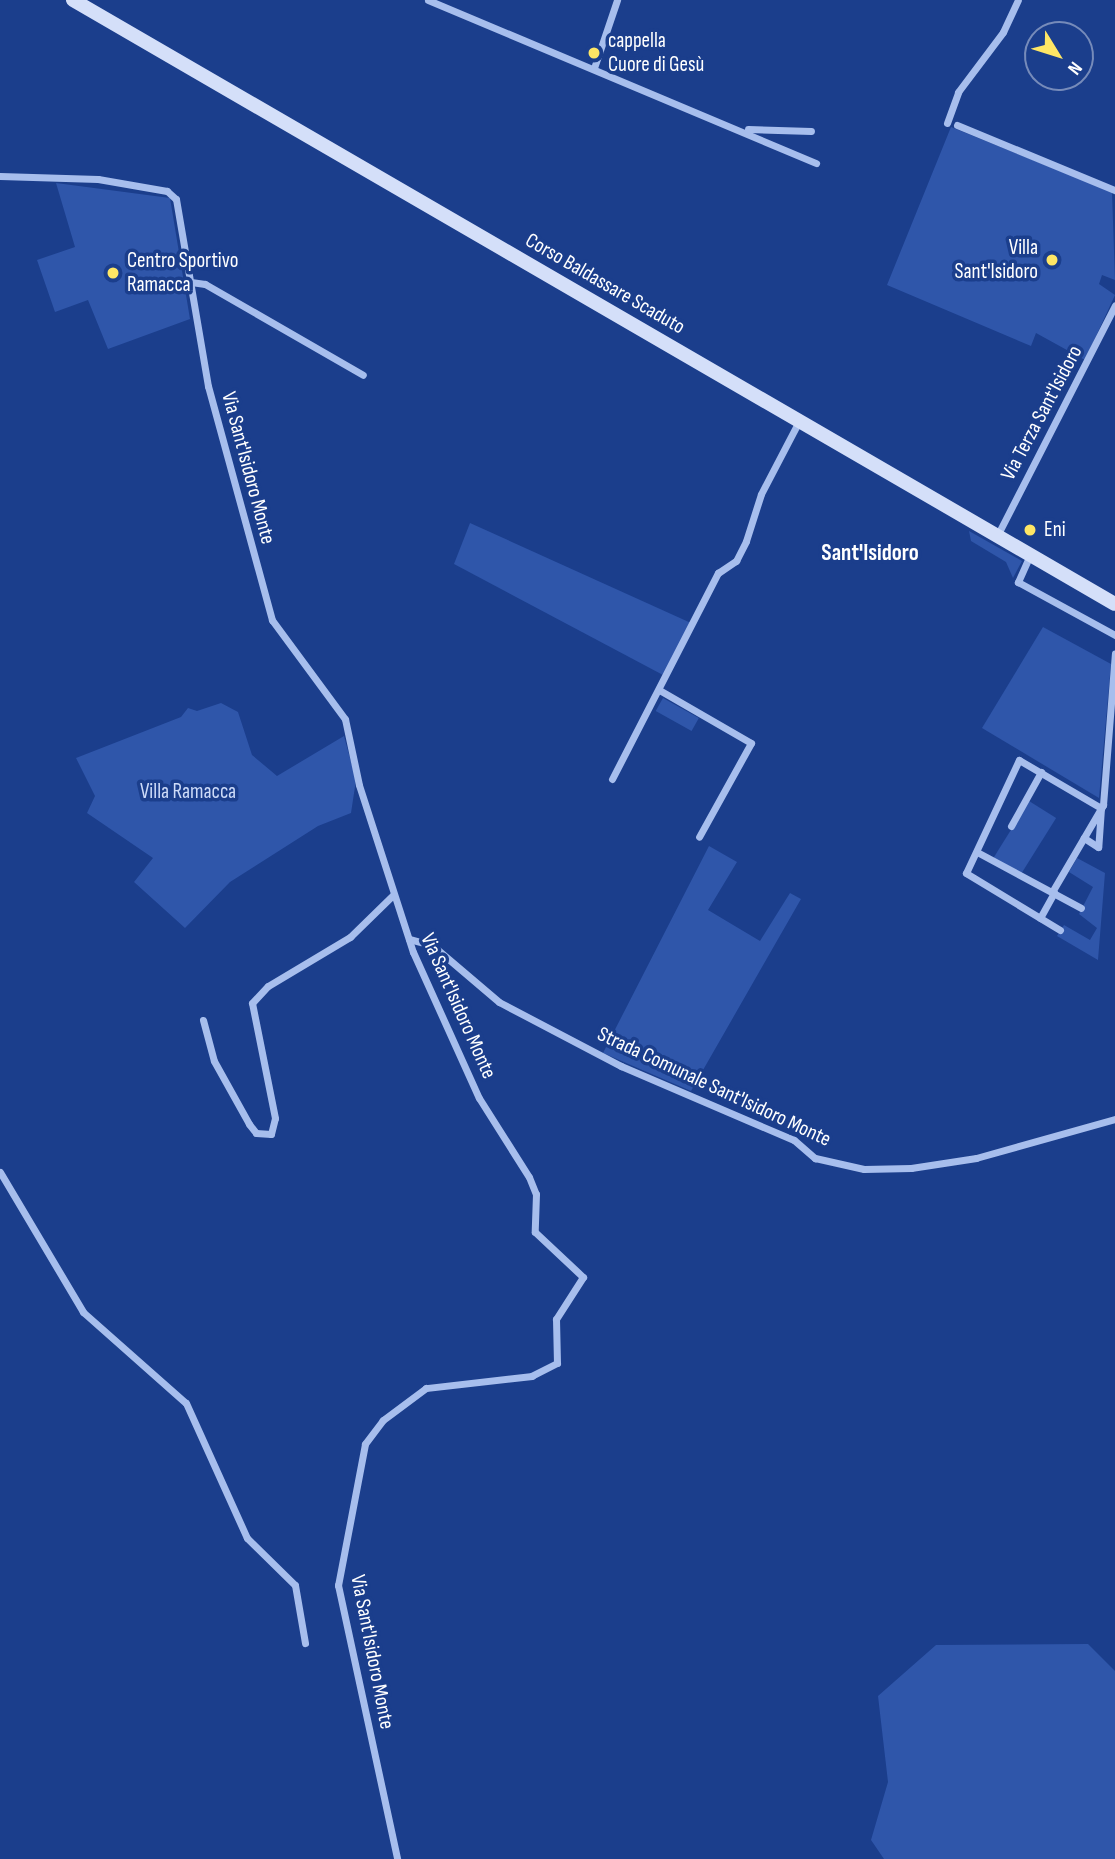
<!DOCTYPE html>
<meta charset="utf-8">
<style>
body{margin:0}
#map{position:relative;width:1115px;height:1859px;overflow:hidden;background:#1b3e8c;font-family:"Sofia Sans Condensed",sans-serif}
div>[style]{position:absolute}
.green>*{inset:0;background:#2f56aa;transform-origin:0 0}
.street>*{height:7px;margin:-3.5px;padding:0 3.5px;transform-origin:3.5px;border-radius:3.5px;background:#a7beed}
.secondary>*{height:14px;margin:-7px;padding:0 7px;transform-origin:7px;border-radius:7px;background:#d4dff9}
.dots>*{width:19px;height:19px;translate:-50% -50%;box-sizing:border-box;border:4px solid #1b3e8c;border-radius:50%}
span{translate:-50% -50%;white-space:nowrap;text-align:center;line-height:1.15;-webkit-text-stroke:7px #1b3e8c;paint-order:stroke}
.poi-label{font-size:21px;color:#fff}
.left{translate:0 -50%;text-align:left}
.right{translate:-100% -50%;text-align:right}
.street-label{font-size:21px;color:#fff}
.park-label{font-size:21px;color:#cddbf9}
.neighbourhood-label{font-size:23px;color:#fff;font-weight:700}
.north{position:absolute;left:1024px;top:21px;width:70px;height:70px;box-sizing:border-box;background:#1b3e8c;border:2px solid #768bba;border-radius:50%;rotate:128deg;font-size:19px;font-weight:700;line-height:28px;text-align:center;color:#fff}
.north::after{content:'';display:block;margin:auto;width:24px;height:32px;background:#fee665;clip-path:polygon(50% 0,100% 100%,50% 72%,0 100%)}
</style>
<div id="map">
<div class="green">
<i style="clip-path:polygon(951px 127px,1112px 192px,1115px 280px,1102px 275px,1099px 284px,1115px 295px,1085px 360px,1036px 333px,1031px 346px,887px 285px)"></i>
<i style="clip-path:polygon(56px 183px,170px 198px,190px 319px,108px 349px,88px 300px,55px 312px,37px 260px,75px 247px)"></i>
<i style="clip-path:polygon(470px 523px,691px 623px,663px 675px,454px 564px)"></i>
<i style="clip-path:polygon(969px 531px,1022px 561px,1013px 578px,1006px 562px,971px 541px)"></i>
<i style="clip-path:polygon(1043px 627px,1111px 664px,1099px 798px,982px 728px)"></i>
<i style="left:663px;top:698px;width:41px;height:15px;rotate:29deg"></i>
<i style="clip-path:polygon(221px 703px,238px 712px,252px 755px,277px 776px,344px 736px,356px 780px,351px 813px,318px 826px,230px 882px,185px 928px,134px 882px,153px 858px,87px 813px,95px 796px,76px 758px,181px 717px,188px 708px,197px 711px)"></i>
<i style="left:1029px;top:801px;width:32px;height:68px;rotate:32deg"></i>
<i style="clip-path:polygon(709px 846px,737px 862px,708px 910px,760px 941px,790px 893px,801px 899px,691px 1091px,603px 1053px)"></i>
<i style="clip-path:polygon(1077px 858px,1105px 873px,1098px 960px,1057px 936px,1064px 925px,1090px 940px,1097px 928px,1079px 914px,1093px 887px,1069px 872px)"></i>
<i style="clip-path:polygon(1088px 1644px,1115px 1671px,1115px 1859px,884px 1859px,871px 1840px,888px 1782px,878px 1696px,936px 1645px)"></i>
</div>
<div class="street">
<i style="left:428px;top:0;width:421px;rotate:22.8deg"></i>
<i style="left:594px;top:68px;width:72px;rotate:-71.3deg"></i>
<i style="left:947px;top:123px;width:33px;rotate:-70deg"></i>
<i style="left:958px;top:92px;width:75px;rotate:-53.1deg"></i>
<i style="left:1003px;top:32px;width:35px;rotate:-65deg"></i>
<i style="left:957px;top:125px;width:171px;rotate:22.4deg"></i>
<i style="left:748px;top:129px;width:63px;rotate:1.8deg"></i>
<i style="left:0;top:176px;width:98px;rotate:1.8deg"></i>
<i style="left:98px;top:179px;width:70px;rotate:9.9deg"></i>
<i style="left:167px;top:191px;width:12px;rotate:42deg"></i>
<i style="left:176px;top:199px;width:190px;rotate:80.3deg"></i>
<i style="left:208px;top:386px;width:243px;rotate:74.7deg"></i>
<i style="left:272px;top:620px;width:123px;rotate:53.6deg"></i>
<i style="left:345px;top:719px;width:67px;rotate:78deg"></i>
<i style="left:359px;top:785px;width:176px;rotate:72.1deg"></i>
<i style="left:413px;top:952px;width:160px;rotate:65.7deg"></i>
<i style="left:479px;top:1098px;width:93px;rotate:57.7deg"></i>
<i style="left:529px;top:1177px;width:18px;rotate:68deg"></i>
<i style="left:536px;top:1194px;width:38px;rotate:92deg"></i>
<i style="left:535px;top:1232px;width:66px;rotate:43.2deg"></i>
<i style="left:583px;top:1277px;width:50px;rotate:122.7deg"></i>
<i style="left:556px;top:1319px;width:44px;rotate:88.7deg"></i>
<i style="left:557px;top:1363px;width:28px;rotate:153deg"></i>
<i style="left:532px;top:1376px;width:107px;rotate:173.5deg"></i>
<i style="left:426px;top:1388px;width:54px;rotate:143.3deg"></i>
<i style="left:383px;top:1420px;width:30px;rotate:127deg"></i>
<i style="left:365px;top:1444px;width:144px;rotate:100.8deg"></i>
<i style="left:338px;top:1585px;width:280px;rotate:77.8deg"></i>
<i style="left:191px;top:282px;width:14px;rotate:8deg"></i>
<i style="left:205px;top:284px;width:182px;rotate:29.9deg"></i>
<i style="left:997px;top:536px;width:259px;rotate:-62.9deg"></i>
<i style="left:1030px;top:555px;width:30px;rotate:114deg"></i>
<i style="left:1018px;top:582px;width:111px;rotate:28.7deg"></i>
<i style="left:661px;top:691px;width:104px;rotate:30deg"></i>
<i style="left:751px;top:743px;width:107px;rotate:119deg"></i>
<i style="left:612px;top:779px;width:232px;rotate:-62.8deg"></i>
<i style="left:718px;top:573px;width:22px;rotate:-34deg"></i>
<i style="left:736px;top:561px;width:22px;rotate:-63deg"></i>
<i style="left:746px;top:541px;width:49px;rotate:-72.3deg"></i>
<i style="left:761px;top:494px;width:82px;rotate:-62.5deg"></i>
<i style="left:1011px;top:826px;width:62px;rotate:-60.9deg"></i>
<i style="left:977px;top:852px;width:118px;rotate:28.3deg"></i>
<i style="left:1052px;top:892px;width:101px;rotate:-59.6deg"></i>
<i style="left:1103px;top:805px;width:152px;rotate:-85.5deg"></i>
<i style="left:1040px;top:918px;width:29px;rotate:-61deg"></i>
<i style="left:1060px;top:930px;width:110px;rotate:-148.8deg"></i>
<i style="left:966px;top:873px;width:125px;rotate:-64.9deg"></i>
<i style="left:1019px;top:760px;width:95px;rotate:30.3deg"></i>
<i style="left:1101px;top:808px;width:39px;rotate:94deg"></i>
<i style="left:1098px;top:847px;width:17px;rotate:-147deg"></i>
<i style="left:409px;top:939px;width:24px;rotate:15deg"></i>
<i style="left:432px;top:945px;width:88px;rotate:40.4deg"></i>
<i style="left:499px;top:1002px;width:138px;rotate:27.7deg"></i>
<i style="left:621px;top:1066px;width:188px;rotate:23.2deg"></i>
<i style="left:794px;top:1140px;width:28px;rotate:41deg"></i>
<i style="left:815px;top:1158px;width:50px;rotate:12.7deg"></i>
<i style="left:864px;top:1169px;width:47px;rotate:-1.2deg"></i>
<i style="left:911px;top:1168px;width:66px;rotate:-8.7deg"></i>
<i style="left:976px;top:1158px;width:144px;rotate:-15.7deg"></i>
<i style="left:203px;top:1020px;width:42px;rotate:75deg"></i>
<i style="left:214px;top:1061px;width:72px;rotate:60.9deg"></i>
<i style="left:249px;top:1124px;width:11px;rotate:52deg"></i>
<i style="left:256px;top:1133px;width:15px;rotate:4deg"></i>
<i style="left:271px;top:1134px;width:16px;rotate:-76deg"></i>
<i style="left:275px;top:1118px;width:117px;rotate:-101.3deg"></i>
<i style="left:252px;top:1003px;width:23px;rotate:-47deg"></i>
<i style="left:268px;top:986px;width:96px;rotate:-30.9deg"></i>
<i style="left:350px;top:937px;width:59px;rotate:-44.3deg"></i>
<i style="left:0;top:1172px;width:163px;rotate:59.3deg"></i>
<i style="left:83px;top:1312px;width:137px;rotate:41.5deg"></i>
<i style="left:186px;top:1403px;width:148px;rotate:65.7deg"></i>
<i style="left:247px;top:1538px;width:67px;rotate:44.4deg"></i>
<i style="left:295px;top:1585px;width:59px;rotate:80.2deg"></i>
</div>
<div class="secondary">
<i style="left:73px;top:0;width:1204px;rotate:30.1deg"></i>
</div>
<div class="dots">
<i style="left:594px;top:53px;background:#fee665"></i>
<i style="left:1052px;top:260px;background:#fee665"></i>
<i style="left:113px;top:273px;background:#fee665"></i>
<i style="left:1030px;top:530px;background:#fee665"></i>
</div>
<div class="poi-label">
<span class="left" style="left:608px;top:53px">cappella<br>Cuore di Gesù</span>
<span class="right" style="left:1038px;top:260px">Villa<br>Sant'Isidoro</span>
<span class="left" style="left:127px;top:273px">Centro Sportivo<br>Ramacca</span>
<span class="left" style="left:1044px;top:530px">Eni</span>
</div>
<div class="street-label">
<span style="left:605px;top:284px;rotate:30deg">Corso Baldassare Scaduto</span>
<span style="left:1042px;top:413px;rotate:-62deg">Via Terza Sant'Isidoro</span>
<span style="left:248px;top:468px;rotate:75deg">Via Sant'Isidoro Monte</span>
<span style="left:458px;top:1006px;rotate:66deg">Via Sant'Isidoro Monte</span>
<span style="left:714px;top:1087px;rotate:25deg">Strada Comunale Sant'Isidoro Monte</span>
<span style="left:372px;top:1652px;rotate:79deg">Via Sant'Isidoro Monte</span>
</div>
<div class="park-label">
<span style="left:188px;top:792px">Villa Ramacca</span>
</div>
<div class="neighbourhood-label">
<span style="left:870px;top:553px">Sant'Isidoro</span>
</div>
<div class="north">N</div>
</div>
